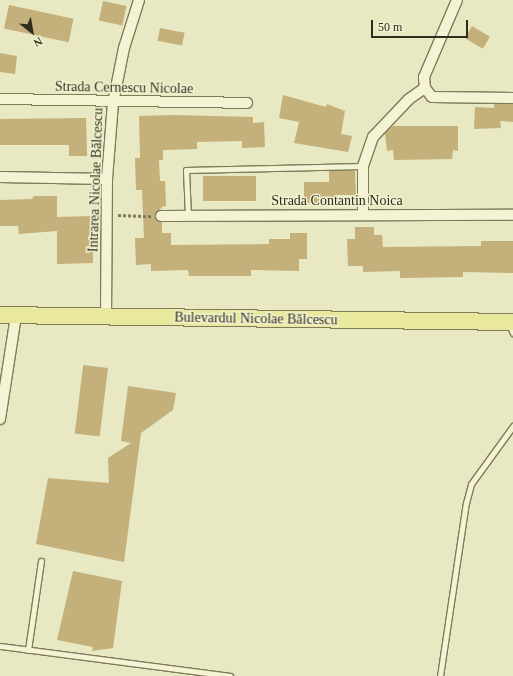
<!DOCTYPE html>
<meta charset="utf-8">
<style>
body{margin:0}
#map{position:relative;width:513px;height:676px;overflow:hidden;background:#e8e8c2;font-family:"Times New Roman",serif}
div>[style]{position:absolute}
.building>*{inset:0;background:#c3b07b;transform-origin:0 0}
.path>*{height:2.5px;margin-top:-1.25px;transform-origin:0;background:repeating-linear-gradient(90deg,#807a5b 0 3px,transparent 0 5px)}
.roads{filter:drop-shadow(1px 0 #807a5b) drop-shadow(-1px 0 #807a5b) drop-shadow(0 1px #807a5b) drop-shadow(0 -1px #807a5b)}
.service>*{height:5px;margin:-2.5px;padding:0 2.5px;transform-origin:2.5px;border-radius:2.5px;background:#f4f4d4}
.minor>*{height:10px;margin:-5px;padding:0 5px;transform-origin:5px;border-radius:5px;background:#f4f4d4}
.primary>*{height:16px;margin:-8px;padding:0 8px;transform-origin:8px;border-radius:8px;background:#e8e99c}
span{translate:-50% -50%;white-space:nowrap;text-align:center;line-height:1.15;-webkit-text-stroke:3px #f0f1d0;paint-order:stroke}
.street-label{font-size:14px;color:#312d1d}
.north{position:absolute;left:12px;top:12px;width:40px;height:40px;-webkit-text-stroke:3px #f0f1d0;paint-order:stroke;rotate:149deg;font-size:11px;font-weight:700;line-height:16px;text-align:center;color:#312d1d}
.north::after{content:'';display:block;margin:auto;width:14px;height:18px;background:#312d1d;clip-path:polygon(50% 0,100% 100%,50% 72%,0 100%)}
.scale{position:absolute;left:371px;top:20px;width:97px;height:18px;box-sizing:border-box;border:2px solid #312d1d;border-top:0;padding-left:5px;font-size:12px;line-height:14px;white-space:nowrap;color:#312d1d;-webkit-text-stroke:3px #f0f1d0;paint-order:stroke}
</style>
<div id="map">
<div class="building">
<i style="left:103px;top:1px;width:24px;height:20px;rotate:12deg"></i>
<i style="left:9px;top:5px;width:66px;height:24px;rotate:12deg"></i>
<i style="left:472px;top:26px;width:21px;height:14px;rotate:31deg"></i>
<i style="left:160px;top:28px;width:25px;height:13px;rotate:11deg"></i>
<i style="clip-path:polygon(0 53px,17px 56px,15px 74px,0 72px)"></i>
<i style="clip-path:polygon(283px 95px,326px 107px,327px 104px,345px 111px,341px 134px,352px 136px,348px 152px,294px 143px,299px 122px,279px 118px)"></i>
<i style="clip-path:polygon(494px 104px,513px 104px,513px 122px,500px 121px,501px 128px,474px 129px,475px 107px,494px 108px)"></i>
<i style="clip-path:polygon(173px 115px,253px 117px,253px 123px,264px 122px,265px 147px,242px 148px,242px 141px,197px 142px,197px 149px,163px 150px,163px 160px,159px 160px,160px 181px,165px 181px,166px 206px,162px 207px,155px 216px,157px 221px,162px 222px,162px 233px,171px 233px,171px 245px,269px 244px,269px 239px,290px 239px,290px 233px,307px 233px,307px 259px,299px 259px,299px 271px,251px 270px,251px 276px,189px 276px,188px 270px,151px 271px,151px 264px,136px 265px,135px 238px,144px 238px,142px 190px,136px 190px,135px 158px,140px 158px,139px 116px)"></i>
<i style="clip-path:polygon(86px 118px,87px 156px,69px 156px,69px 145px,0 145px,0 119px)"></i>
<i style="clip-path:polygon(393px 126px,458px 126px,458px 151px,453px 150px,452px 159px,394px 160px,393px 150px,387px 151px,385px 133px)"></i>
<i style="clip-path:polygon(329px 171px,355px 171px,356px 195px,338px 195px,338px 203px,304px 203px,304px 182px,329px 182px)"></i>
<i style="left:203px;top:176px;width:53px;height:25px"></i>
<i style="clip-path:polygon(34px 196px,57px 196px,57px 217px,92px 216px,93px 263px,57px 264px,57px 231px,19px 234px,18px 226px,0 226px,0 200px,32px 199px)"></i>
<i style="clip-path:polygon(355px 227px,374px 227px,374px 235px,382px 235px,383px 247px,481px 246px,481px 241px,513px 241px,513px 273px,463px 272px,463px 277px,400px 278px,400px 271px,363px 272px,363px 266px,348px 266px,347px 239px,355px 239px)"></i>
<i style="left:108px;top:368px;width:69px;height:25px;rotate:97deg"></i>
<i style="clip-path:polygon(128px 386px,176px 393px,173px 410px,141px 433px,124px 562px,36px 544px,48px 478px,109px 483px,108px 458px,131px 443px,121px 441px)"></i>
<i style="clip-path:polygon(73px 571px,122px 581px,113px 648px,92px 651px,93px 647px,57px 640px)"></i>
</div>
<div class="path">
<i style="left:118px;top:215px;width:33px;rotate:2deg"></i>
</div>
<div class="roads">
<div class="service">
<i style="left:188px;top:216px;width:46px;rotate:-92.5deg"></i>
<i style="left:186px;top:170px;width:177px;rotate:-1.3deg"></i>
<i style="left:509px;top:324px;width:10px;rotate:66deg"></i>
<i style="left:0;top:646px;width:232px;rotate:7.4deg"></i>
<i style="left:28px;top:650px;width:90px;rotate:-81.7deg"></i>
<i style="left:440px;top:676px;width:175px;rotate:-81.5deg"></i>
<i style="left:466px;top:503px;width:20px;rotate:-75deg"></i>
<i style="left:471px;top:484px;width:72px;rotate:-54.1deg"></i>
</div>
<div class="minor">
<i style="left:457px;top:0;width:84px;rotate:113.2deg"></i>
<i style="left:424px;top:77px;width:11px;rotate:85deg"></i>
<i style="left:425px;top:88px;width:11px;rotate:52deg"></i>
<i style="left:432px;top:97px;width:81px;rotate:0.7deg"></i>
<i style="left:0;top:99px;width:247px;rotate:0.9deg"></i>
<i style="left:0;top:177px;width:107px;rotate:1.1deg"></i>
<i style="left:363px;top:215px;width:49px;rotate:-90deg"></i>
<i style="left:363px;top:166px;width:31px;rotate:-71deg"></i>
<i style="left:373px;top:137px;width:52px;rotate:-46.5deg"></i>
<i style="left:409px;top:99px;width:19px;rotate:-35deg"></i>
<i style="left:161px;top:216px;width:352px;rotate:-0.2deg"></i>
<i style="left:106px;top:317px;width:138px;rotate:-89.6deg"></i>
<i style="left:107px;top:179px;width:76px;rotate:-85.5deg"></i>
<i style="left:113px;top:103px;width:56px;rotate:-78.7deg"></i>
<i style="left:124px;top:48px;width:50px;rotate:-72.6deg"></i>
<i style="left:0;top:419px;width:104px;rotate:-81.2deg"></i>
</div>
<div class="primary">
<i style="left:0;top:315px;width:513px;rotate:0.78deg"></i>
</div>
</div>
<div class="street-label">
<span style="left:124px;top:88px;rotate:1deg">Strada Cernescu Nicolae</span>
<span style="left:96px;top:180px;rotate:-88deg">Intrarea Nicolae Bălcescu</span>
<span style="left:337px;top:201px">Strada Contantin Noica</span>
<span style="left:256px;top:319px;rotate:1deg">Bulevardul Nicolae Bălcescu</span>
</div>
<div class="north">N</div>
<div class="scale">50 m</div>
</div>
